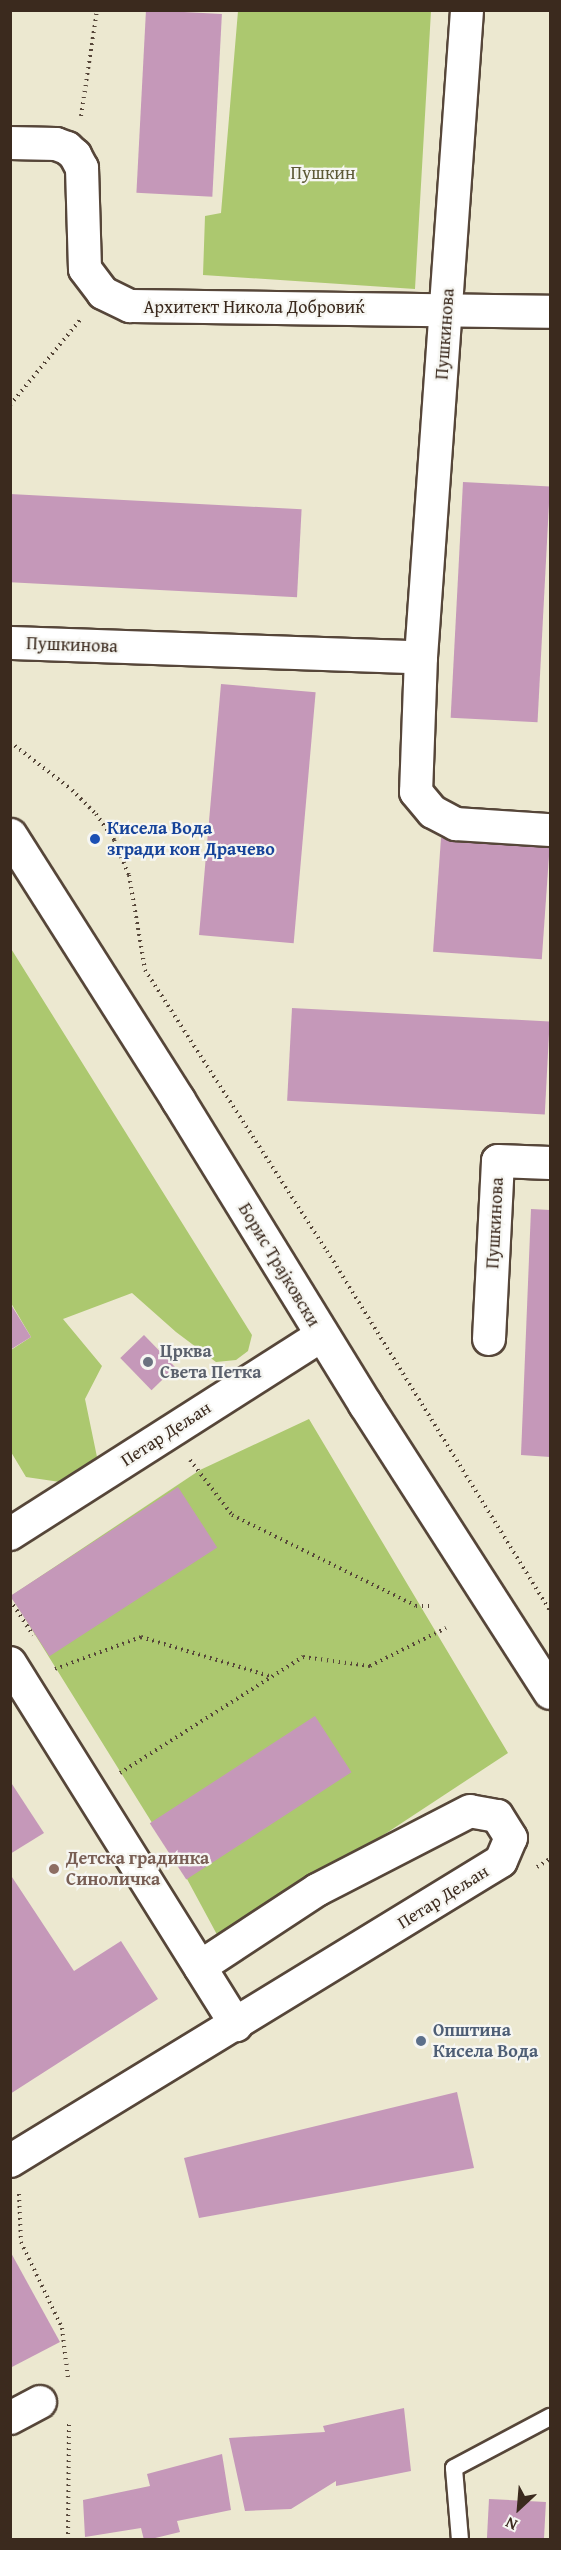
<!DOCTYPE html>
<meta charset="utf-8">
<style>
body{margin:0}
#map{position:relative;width:561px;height:2550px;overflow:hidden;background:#ece8d0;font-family:"Gentium Book Plus",serif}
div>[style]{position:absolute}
.green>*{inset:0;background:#acc86f}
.building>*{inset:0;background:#c598b9;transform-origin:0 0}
.path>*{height:4px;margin-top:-2px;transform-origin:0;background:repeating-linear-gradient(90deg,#564639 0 1.5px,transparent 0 6px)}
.roads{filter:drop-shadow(2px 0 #564639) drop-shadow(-2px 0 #564639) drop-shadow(0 2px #564639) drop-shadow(0 -2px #564639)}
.service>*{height:16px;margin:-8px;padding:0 8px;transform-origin:8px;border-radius:8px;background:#fff}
.minor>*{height:32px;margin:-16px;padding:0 16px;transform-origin:16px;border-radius:16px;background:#fff}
.tertiary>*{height:33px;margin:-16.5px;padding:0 16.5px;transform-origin:16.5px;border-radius:16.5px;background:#fff}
.dots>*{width:16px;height:16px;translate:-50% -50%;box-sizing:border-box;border:3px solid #f6f6f2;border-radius:50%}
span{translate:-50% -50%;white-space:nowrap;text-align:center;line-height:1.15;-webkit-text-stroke:4.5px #f6f6f2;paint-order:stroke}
.park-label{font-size:18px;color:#5d5936}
.street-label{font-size:18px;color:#3b2a1e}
.transit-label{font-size:18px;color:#164399;font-weight:700}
.left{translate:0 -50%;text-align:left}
.worship-label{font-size:18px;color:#5b616d;font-weight:700}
.education-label{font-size:18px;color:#785e54;font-weight:700}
.service-label{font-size:18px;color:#4e5e75;font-weight:700}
.frame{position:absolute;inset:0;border:12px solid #3b2a1e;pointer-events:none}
.north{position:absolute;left:489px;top:2478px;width:60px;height:60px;-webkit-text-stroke:4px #f6f6f2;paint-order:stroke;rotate:206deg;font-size:16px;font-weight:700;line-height:24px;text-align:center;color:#3b2a1e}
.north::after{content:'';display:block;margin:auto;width:21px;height:27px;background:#3b2a1e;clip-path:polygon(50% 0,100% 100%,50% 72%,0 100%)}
</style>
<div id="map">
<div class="green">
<i style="clip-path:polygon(238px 11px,431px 11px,415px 289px,203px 275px,205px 216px,221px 213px)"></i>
<i style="clip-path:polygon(10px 947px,252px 1335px,248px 1351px,236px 1360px,216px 1362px,176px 1332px,132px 1293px,63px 1319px,102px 1366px,85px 1399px,97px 1457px,60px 1482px,26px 1477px,11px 1452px,11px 1350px,31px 1337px,11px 1303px)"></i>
<i style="clip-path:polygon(309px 1419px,508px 1753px,221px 1942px,187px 1879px,11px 1596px,200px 1470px)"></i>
</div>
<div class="building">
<i style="left:146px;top:10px;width:76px;height:183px;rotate:3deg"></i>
<i style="left:463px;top:482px;width:87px;height:236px;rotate:3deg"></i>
<i style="left:10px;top:494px;width:292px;height:88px;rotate:3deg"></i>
<i style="left:221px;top:684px;width:95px;height:252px;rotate:5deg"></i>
<i style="left:441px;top:838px;width:109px;height:114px;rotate:4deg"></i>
<i style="left:292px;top:1008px;width:258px;height:93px;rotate:3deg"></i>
<i style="clip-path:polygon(531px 1209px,550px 1210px,550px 1457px,521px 1455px)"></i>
<i style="clip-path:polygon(10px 1303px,31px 1337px,10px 1350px)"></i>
<i style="left:144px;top:1335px;width:45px;height:33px;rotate:46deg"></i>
<i style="left:178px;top:1487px;width:72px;height:200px;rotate:57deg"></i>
<i style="left:315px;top:1716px;width:67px;height:197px;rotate:57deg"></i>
<i style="clip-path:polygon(10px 1781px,44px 1833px,10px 1854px)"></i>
<i style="clip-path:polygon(10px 1874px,74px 1971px,121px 1941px,158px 1999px,10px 2094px)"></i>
<i style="clip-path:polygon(457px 2092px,474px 2168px,199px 2218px,184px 2158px)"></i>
<i style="clip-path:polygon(10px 2251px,60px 2342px,10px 2368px)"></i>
<i style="clip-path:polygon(404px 2408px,411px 2471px,336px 2486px,336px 2481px,291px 2509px,245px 2511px,229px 2438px,325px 2432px,323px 2426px)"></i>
<i style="clip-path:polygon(222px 2454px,231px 2510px,177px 2521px,180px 2532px,147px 2540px,144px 2540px,141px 2528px,85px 2537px,83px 2500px,150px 2486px,147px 2474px)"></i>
<i style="left:489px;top:2499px;width:57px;height:41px;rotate:3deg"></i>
</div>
<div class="path">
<i style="left:81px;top:116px;width:107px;rotate:-81.4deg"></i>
<i style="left:10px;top:405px;width:112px;rotate:-50.5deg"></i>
<i style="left:10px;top:742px;width:78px;rotate:37.7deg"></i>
<i style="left:72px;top:790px;width:34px;rotate:45deg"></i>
<i style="left:96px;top:814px;width:32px;rotate:55deg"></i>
<i style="left:114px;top:840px;width:38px;rotate:67deg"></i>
<i style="left:129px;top:875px;width:96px;rotate:80.4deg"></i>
<i style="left:145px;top:970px;width:335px;rotate:57.1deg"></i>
<i style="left:327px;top:1251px;width:423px;rotate:58.2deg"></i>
<i style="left:190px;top:1460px;width:69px;rotate:52.6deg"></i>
<i style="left:232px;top:1515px;width:205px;rotate:26.3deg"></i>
<i style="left:416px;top:1606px;width:15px"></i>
<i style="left:10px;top:1600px;width:42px;rotate:56.7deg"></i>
<i style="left:55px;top:1669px;width:92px;rotate:-20.4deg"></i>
<i style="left:141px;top:1637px;width:138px;rotate:16.9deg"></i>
<i style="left:120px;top:1773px;width:217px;rotate:-32.4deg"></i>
<i style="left:303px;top:1657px;width:68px;rotate:7.7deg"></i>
<i style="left:370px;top:1666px;width:85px;rotate:-26.6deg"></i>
<i style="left:537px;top:1867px;width:15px;rotate:-32deg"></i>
<i style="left:19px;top:2194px;width:48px;rotate:87.6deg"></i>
<i style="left:21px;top:2242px;width:95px;rotate:64.5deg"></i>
<i style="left:62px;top:2328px;width:50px;rotate:83.2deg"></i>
<i style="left:68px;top:2540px;width:118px;rotate:-89.5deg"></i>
</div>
<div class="roads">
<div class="service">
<i style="left:460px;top:2540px;width:72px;rotate:-94.8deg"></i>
<i style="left:454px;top:2468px;width:109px;rotate:-28deg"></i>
</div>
<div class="minor">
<i style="left:10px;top:143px;width:46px;rotate:1.2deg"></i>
<i style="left:56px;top:144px;width:12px;rotate:20deg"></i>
<i style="left:67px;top:148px;width:11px;rotate:41deg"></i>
<i style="left:75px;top:155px;width:15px;rotate:62deg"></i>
<i style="left:82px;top:168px;width:101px;rotate:88.3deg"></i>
<i style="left:85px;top:269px;width:30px;rotate:53deg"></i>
<i style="left:103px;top:293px;width:30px;rotate:26deg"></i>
<i style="left:130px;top:306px;width:420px;rotate:0.8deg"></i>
<i style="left:10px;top:643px;width:411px;rotate:2deg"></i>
<i style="left:421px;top:657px;width:649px;rotate:-85.93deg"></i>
<i style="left:421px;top:657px;width:135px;rotate:92.1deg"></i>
<i style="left:416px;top:792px;width:26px;rotate:50deg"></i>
<i style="left:433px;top:812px;width:26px;rotate:28deg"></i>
<i style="left:456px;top:824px;width:94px;rotate:3.7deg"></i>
<i style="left:489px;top:1339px;width:178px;rotate:-87.1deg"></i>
<i style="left:498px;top:1161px;width:52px;rotate:2.2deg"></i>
<i style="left:10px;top:1534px;width:370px;rotate:-32.5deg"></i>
<i style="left:10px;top:1663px;width:427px;rotate:58deg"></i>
<i style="left:10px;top:2161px;width:575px;rotate:-31.42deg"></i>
<i style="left:501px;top:1861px;width:25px;rotate:-67deg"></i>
<i style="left:511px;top:1838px;width:26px;rotate:-122deg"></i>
<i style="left:497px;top:1816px;width:27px;rotate:-170deg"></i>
<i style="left:470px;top:1811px;width:172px;rotate:152.7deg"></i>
<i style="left:317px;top:1890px;width:140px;rotate:146.7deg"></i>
<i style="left:10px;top:2418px;width:34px;rotate:-28deg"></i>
</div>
<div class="tertiary">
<i style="left:10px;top:835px;width:314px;rotate:57.6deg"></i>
<i style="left:178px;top:1100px;width:357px;rotate:58.4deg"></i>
<i style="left:365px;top:1404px;width:342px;rotate:57.3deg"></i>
</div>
</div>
<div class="dots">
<i style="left:95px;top:839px;background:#1a4fb4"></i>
<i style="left:148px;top:1362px;background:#6b7280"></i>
<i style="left:54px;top:1869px;background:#8d6e63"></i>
<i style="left:421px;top:2041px;background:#5c6f8a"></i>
</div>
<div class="park-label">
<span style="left:323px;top:173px">Пушкин</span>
</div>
<div class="street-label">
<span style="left:254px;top:307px">Архитект Никола Добровиќ</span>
<span style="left:445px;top:334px;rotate:-86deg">Пушкинова</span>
<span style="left:72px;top:645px;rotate:2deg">Пушкинова</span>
<span style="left:495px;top:1223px;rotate:-87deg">Пушкинова</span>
<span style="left:279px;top:1265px;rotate:59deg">Борис Трајковски</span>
<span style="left:166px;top:1434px;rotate:-33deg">Петар Дељан</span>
<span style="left:443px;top:1897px;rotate:-32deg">Петар Дељан</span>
</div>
<div class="transit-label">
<span class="left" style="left:107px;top:839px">Кисела Вода<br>згради кон Драчево</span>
</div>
<div class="worship-label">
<span class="left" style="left:160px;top:1362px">Црква<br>Света Петка</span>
</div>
<div class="education-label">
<span class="left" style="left:66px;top:1869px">Детска градинка<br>Синоличка</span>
</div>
<div class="service-label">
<span class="left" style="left:433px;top:2041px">Општина<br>Кисела Вода</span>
</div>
<div class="frame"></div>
<div class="north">N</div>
</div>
